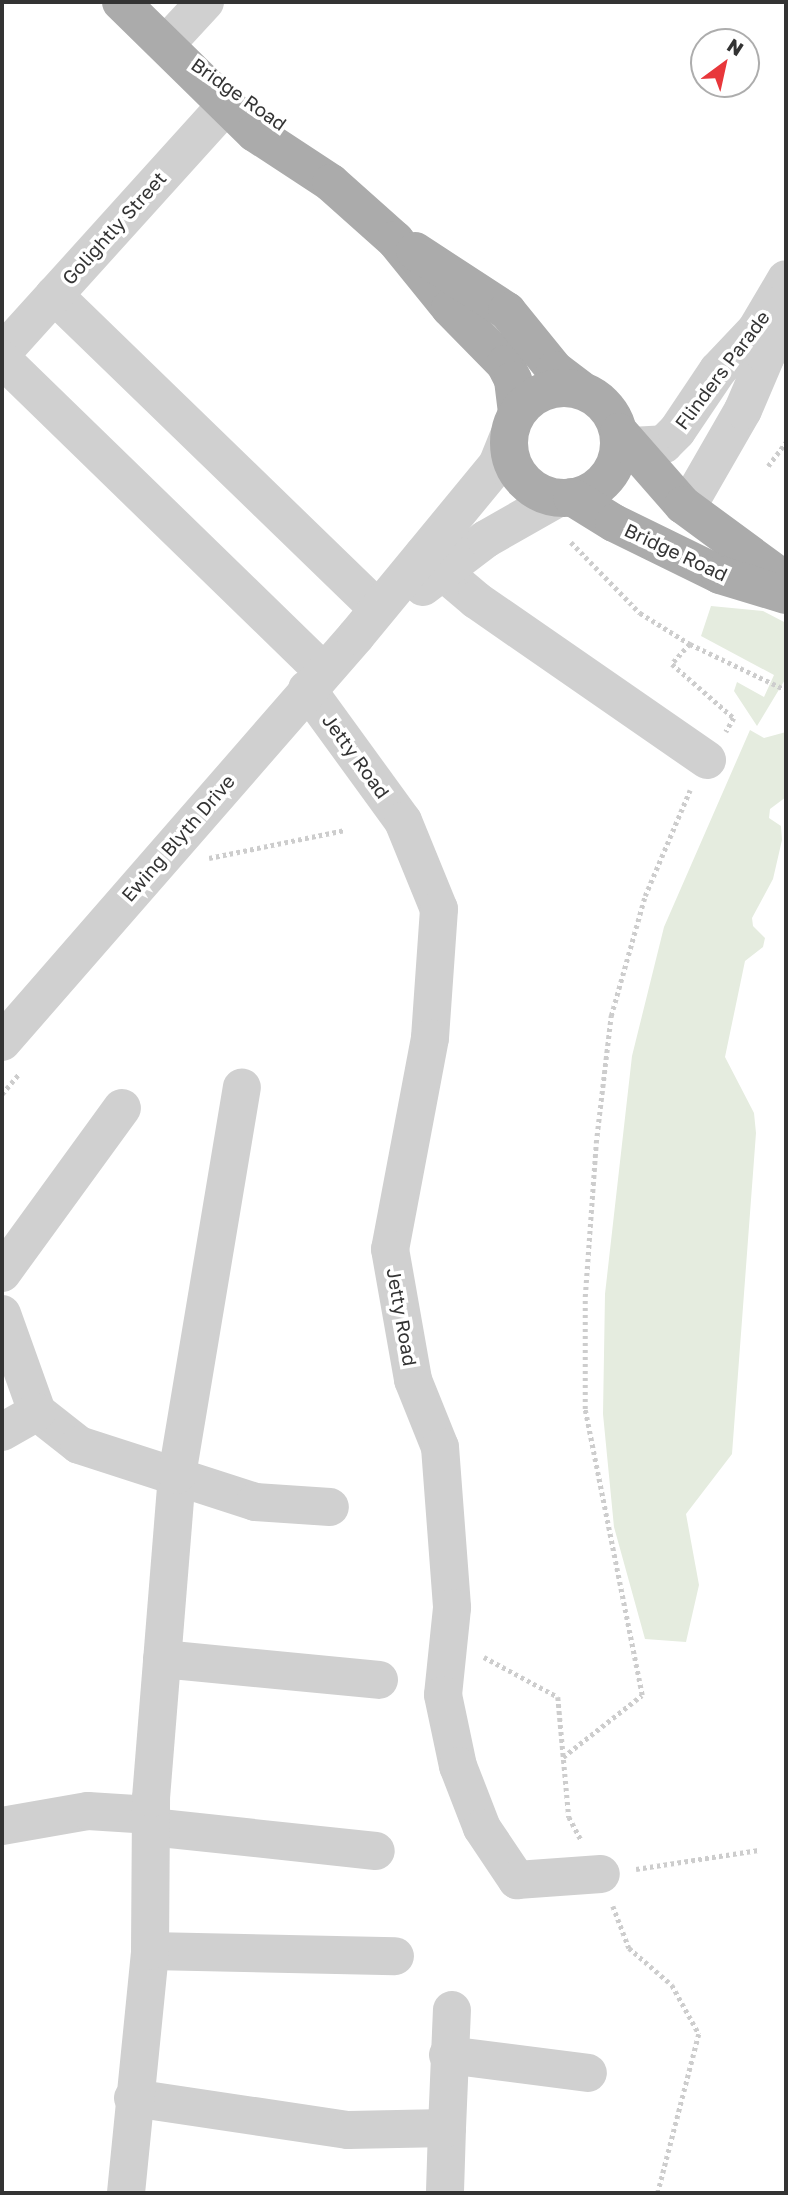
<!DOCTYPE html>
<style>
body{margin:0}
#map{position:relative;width:788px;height:2195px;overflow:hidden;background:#fff;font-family:"Golos Text",sans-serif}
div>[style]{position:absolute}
.green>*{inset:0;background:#e5ecdf}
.path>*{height:4.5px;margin-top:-2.25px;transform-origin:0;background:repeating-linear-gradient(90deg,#cdcdcd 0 3.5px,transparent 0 7px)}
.minor>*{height:38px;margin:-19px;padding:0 19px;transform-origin:19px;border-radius:19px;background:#d0d0d0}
.major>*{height:38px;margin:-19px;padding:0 19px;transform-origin:19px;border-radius:19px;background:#ababab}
.major>.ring{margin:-19px;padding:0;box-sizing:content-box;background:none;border:38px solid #ababab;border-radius:50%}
span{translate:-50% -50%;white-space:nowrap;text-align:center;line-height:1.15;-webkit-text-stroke:7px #fff;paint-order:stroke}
.street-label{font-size:19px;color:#333}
.frame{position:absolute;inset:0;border:4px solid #333;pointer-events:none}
.north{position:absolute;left:690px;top:28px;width:70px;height:70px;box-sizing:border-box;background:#fff;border:2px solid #adadad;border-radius:50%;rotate:33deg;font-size:19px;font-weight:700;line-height:28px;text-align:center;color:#333}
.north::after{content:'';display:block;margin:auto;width:24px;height:32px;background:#e8373b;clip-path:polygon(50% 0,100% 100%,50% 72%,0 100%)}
</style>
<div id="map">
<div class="green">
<i style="clip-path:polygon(711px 606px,763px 611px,786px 623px,786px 678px,757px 726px,734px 691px,737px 682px,764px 697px,774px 675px,701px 636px)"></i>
<i style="clip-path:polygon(750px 730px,764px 738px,786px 732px,786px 797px,770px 809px,769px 818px,781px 826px,782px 840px,773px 879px,752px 918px,753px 926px,765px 938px,763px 947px,745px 961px,725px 1057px,754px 1113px,756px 1133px,732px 1454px,686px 1514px,699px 1585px,686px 1642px,645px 1639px,614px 1527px,603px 1414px,605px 1294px,632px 1056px,664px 927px)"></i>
</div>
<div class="path">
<i style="left:768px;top:466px;width:30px;rotate:-53deg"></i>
<i style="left:571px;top:542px;width:99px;rotate:45.8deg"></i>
<i style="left:640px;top:613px;width:59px;rotate:31.8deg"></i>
<i style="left:690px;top:644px;width:106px;rotate:25.6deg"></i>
<i style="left:690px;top:644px;width:27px;rotate:132deg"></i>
<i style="left:672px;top:664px;width:82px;rotate:41.1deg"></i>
<i style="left:734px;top:718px;width:16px;rotate:120deg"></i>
<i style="left:209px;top:858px;width:139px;rotate:-11.6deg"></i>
<i style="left:2px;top:1094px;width:26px;rotate:-50deg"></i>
<i style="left:484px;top:1657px;width:84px;rotate:28.4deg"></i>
<i style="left:558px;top:1697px;width:121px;rotate:84.8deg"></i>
<i style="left:569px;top:1817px;width:27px;rotate:62deg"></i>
<i style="left:563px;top:1757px;width:100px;rotate:-38.1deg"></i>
<i style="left:642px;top:1695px;width:292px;rotate:-101.3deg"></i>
<i style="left:585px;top:1409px;width:112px;rotate:-90deg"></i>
<i style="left:585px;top:1297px;width:154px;rotate:-85.9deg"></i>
<i style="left:596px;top:1143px;width:128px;rotate:-83.3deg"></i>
<i style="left:611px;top:1016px;width:125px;rotate:-74.2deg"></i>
<i style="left:645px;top:896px;width:115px;rotate:-67deg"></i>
<i style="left:636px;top:1869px;width:124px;rotate:-8.8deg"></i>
<i style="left:613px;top:1906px;width:45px;rotate:69.1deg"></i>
<i style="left:629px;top:1948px;width:57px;rotate:40.7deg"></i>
<i style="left:672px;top:1985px;width:56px;rotate:61.1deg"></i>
<i style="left:699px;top:2034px;width:164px;rotate:104.5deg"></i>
</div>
<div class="minor">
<i style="left:167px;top:43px;width:56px;rotate:-47.2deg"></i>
<i style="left:54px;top:295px;width:451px;rotate:44.1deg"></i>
<i style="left:2px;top:353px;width:336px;rotate:-47.9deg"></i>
<i style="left:2px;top:359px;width:448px;rotate:44.2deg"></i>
<i style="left:631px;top:446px;width:33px;rotate:-3deg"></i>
<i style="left:664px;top:444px;width:18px;rotate:-45deg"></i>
<i style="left:677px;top:431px;width:73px;rotate:-56.1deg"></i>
<i style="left:718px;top:370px;width:55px;rotate:-46.5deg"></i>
<i style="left:756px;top:330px;width:59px;rotate:-59.5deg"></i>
<i style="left:683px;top:505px;width:13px;rotate:-39deg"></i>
<i style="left:693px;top:497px;width:100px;rotate:-60.1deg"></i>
<i style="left:743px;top:410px;width:59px;rotate:-66.9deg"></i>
<i style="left:766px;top:356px;width:50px;rotate:-82deg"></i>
<i style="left:423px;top:555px;width:70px;rotate:40.3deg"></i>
<i style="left:476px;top:600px;width:281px;rotate:34.7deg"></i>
<i style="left:423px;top:587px;width:79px;rotate:-37.3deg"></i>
<i style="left:486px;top:539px;width:83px;rotate:-29.7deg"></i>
<i style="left:307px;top:689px;width:163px;rotate:54deg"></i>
<i style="left:403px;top:821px;width:95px;rotate:67.8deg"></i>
<i style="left:439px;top:909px;width:129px;rotate:94deg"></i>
<i style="left:430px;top:1038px;width:215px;rotate:100.7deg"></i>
<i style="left:390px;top:1249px;width:133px;rotate:80deg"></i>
<i style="left:413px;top:1380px;width:72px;rotate:68.1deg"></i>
<i style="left:440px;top:1447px;width:161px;rotate:85.7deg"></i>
<i style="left:452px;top:1608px;width:87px;rotate:95.9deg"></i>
<i style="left:443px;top:1695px;width:73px;rotate:78.1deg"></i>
<i style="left:458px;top:1766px;width:66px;rotate:68.8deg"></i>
<i style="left:482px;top:1828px;width:63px;rotate:56.1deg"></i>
<i style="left:517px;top:1880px;width:84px;rotate:-4.1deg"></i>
<i style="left:2px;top:1042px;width:539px;rotate:-48.91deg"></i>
<i style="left:356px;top:636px;width:222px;rotate:-50.5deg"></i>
<i style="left:497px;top:465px;width:29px;rotate:-68deg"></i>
<i style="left:2px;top:1273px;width:204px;rotate:-54deg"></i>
<i style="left:2px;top:1314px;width:104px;rotate:70.3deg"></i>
<i style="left:37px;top:1412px;width:53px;rotate:38.2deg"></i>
<i style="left:79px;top:1445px;width:185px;rotate:17.9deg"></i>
<i style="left:255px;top:1502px;width:75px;rotate:3.8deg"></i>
<i style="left:2px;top:1432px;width:40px;rotate:-29.7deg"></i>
<i style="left:162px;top:1659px;width:218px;rotate:5.5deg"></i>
<i style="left:2px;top:1826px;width:87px;rotate:-9.9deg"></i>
<i style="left:88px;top:1811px;width:63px;rotate:3.6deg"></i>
<i style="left:151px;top:1827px;width:226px;rotate:6.1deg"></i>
<i style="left:150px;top:1951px;width:245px;rotate:1.2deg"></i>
<i style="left:448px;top:2055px;width:141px;rotate:7.3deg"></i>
<i style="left:133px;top:2098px;width:217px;rotate:8.5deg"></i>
<i style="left:348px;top:2130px;width:99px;rotate:-1.2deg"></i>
<i style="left:447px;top:2128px;width:65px;rotate:91.8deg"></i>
<i style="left:447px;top:2128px;width:118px;rotate:-87.6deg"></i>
<i style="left:126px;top:2193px;width:243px;rotate:-84.3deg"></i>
<i style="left:150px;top:1951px;width:153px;rotate:-89.6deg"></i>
<i style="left:151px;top:1798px;width:324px;rotate:-85.4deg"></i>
<i style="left:177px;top:1475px;width:393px;rotate:-80.5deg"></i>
</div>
<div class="major">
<i style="left:121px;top:2px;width:187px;rotate:44.4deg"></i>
<i style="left:255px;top:133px;width:91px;rotate:33.3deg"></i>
<i style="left:331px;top:183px;width:86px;rotate:41.7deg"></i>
<i style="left:395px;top:240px;width:87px;rotate:51deg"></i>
<i style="left:450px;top:308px;width:78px;rotate:45.5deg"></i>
<i style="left:505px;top:364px;width:18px;rotate:63deg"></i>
<i style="left:513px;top:380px;width:32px;rotate:83deg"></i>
<i style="left:415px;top:251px;width:110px;rotate:33.1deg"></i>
<i style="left:507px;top:311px;width:76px;rotate:50.9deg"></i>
<i style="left:555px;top:370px;width:31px;rotate:37deg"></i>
<i class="ring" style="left:509px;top:388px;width:72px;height:72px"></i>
<i style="left:619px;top:432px;width:97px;rotate:48.8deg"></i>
<i style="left:683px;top:505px;width:128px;rotate:36.4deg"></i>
<i style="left:572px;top:497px;width:49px;rotate:31.8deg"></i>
<i style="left:614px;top:523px;width:118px;rotate:26.1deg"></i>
<i style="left:720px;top:575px;width:69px;rotate:16.9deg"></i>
</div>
<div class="street-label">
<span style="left:239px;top:94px;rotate:35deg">Bridge Road</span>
<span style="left:114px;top:228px;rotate:-48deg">Golightly Street</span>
<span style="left:722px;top:370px;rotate:-53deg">Flinders Parade</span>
<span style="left:676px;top:552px;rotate:25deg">Bridge Road</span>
<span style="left:356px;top:756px;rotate:54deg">Jetty Road</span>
<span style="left:178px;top:838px;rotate:-49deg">Ewing Blyth Drive</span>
<span style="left:402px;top:1317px;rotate:80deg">Jetty Road</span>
</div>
<div class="frame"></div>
<div class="north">N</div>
</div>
